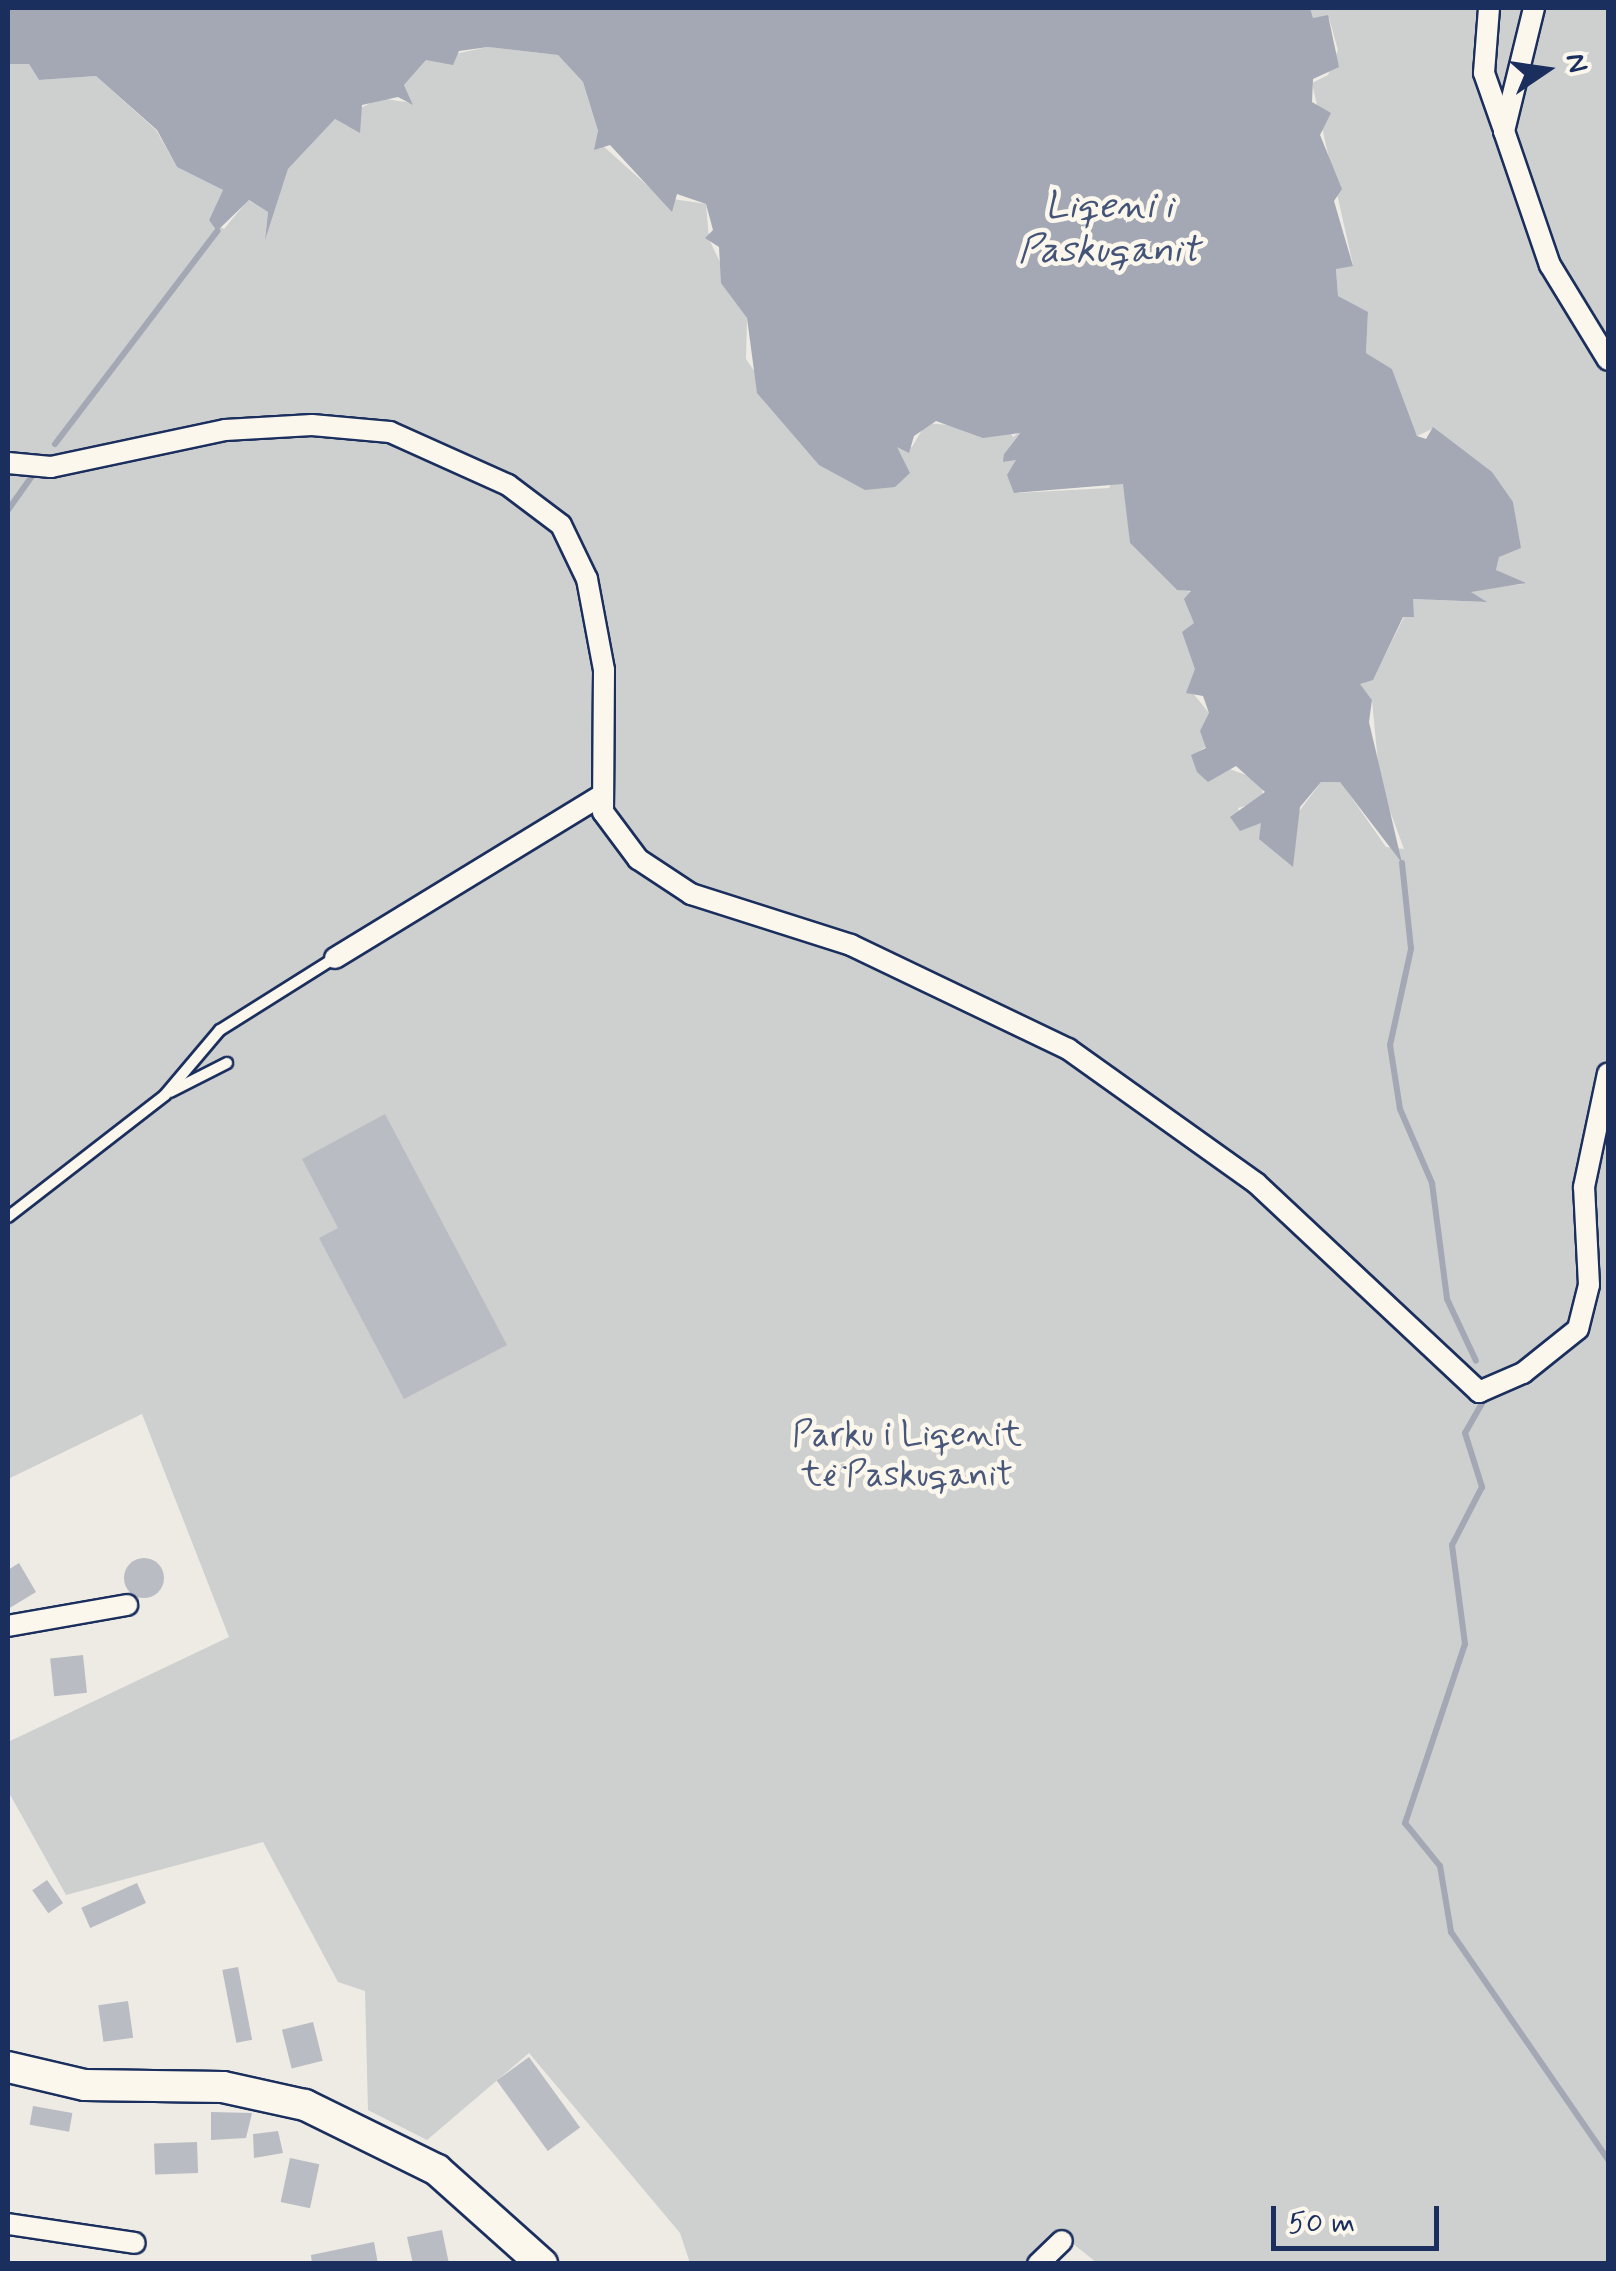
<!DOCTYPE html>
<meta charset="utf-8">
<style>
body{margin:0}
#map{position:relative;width:1616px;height:2271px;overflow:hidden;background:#eeebe4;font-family:Mynerve,sans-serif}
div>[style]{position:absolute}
.green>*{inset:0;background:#cecfcf}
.water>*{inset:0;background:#a3a8b4}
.stream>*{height:6px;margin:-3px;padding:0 3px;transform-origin:3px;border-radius:3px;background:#a3a8b4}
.building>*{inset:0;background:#b9bcc3;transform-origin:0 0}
.round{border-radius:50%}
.roads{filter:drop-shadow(2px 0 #1b2f5e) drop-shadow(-2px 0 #1b2f5e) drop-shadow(0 2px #1b2f5e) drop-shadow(0 -2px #1b2f5e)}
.lane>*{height:10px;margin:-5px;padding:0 5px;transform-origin:5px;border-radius:5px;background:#fbf7ec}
.street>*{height:20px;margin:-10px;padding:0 10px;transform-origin:10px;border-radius:10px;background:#fbf7ec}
.secondary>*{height:30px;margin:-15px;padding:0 15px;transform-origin:15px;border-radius:15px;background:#fbf7ec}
span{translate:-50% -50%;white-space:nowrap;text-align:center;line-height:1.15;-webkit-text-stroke:9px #fbf7ec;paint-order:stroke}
.park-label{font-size:35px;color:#48577a}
.water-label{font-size:38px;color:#445378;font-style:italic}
.frame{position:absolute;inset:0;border:10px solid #1b2f5e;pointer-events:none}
.north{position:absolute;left:1496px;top:20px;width:100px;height:100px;-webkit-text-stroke:8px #fbf7ec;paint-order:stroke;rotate:77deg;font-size:28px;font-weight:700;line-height:40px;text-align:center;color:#1b2f5e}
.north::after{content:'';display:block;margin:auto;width:35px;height:45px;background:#1b2f5e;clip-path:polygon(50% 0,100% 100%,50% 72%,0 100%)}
.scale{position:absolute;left:1271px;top:2206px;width:168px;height:45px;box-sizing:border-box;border:5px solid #1b2f5e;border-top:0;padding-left:12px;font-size:30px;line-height:35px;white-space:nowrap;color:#1b2f5e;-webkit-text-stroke:8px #fbf7ec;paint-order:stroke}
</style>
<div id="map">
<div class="green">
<i style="clip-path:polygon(1310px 8px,1608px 8px,1608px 2263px,1097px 2263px,1061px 2234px,1027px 2263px,690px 2263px,680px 2233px,529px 2053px,427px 2140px,368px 2110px,365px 1991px,338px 1982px,263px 1842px,66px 1895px,8px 1791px,8px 1742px,229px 1637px,142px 1414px,8px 1479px,8px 64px,29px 64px,39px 80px,96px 76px,156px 130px,177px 167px,223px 190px,209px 220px,224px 229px,248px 200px,268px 212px,265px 238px,288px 169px,335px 119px,347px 126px,355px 111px,380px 98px,412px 103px,404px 85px,426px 60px,488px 47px,558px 55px,583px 82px,602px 145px,660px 197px,706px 204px,709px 239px,747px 319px,746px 359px,809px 451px,899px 465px,897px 446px,912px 447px,926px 423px,972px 427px,982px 437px,1008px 428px,1013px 437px,1021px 431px,1004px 454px,1004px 462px,1017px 459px,1014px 493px,1109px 488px,1114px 478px,1126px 487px,1130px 543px,1176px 589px,1192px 592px,1194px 623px,1183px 633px,1196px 669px,1192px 692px,1209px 713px,1206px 747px,1192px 755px,1262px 781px,1263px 801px,1238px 808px,1243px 829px,1260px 822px,1293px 866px,1295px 817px,1321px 782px,1340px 781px,1386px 847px,1404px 849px,1380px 784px,1372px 700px,1359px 684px,1373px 679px,1413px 599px,1484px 602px,1469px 591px,1523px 584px,1496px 570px,1499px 556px,1520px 548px,1513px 502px,1434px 428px,1417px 436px,1392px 369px,1366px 353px,1368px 313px,1338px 296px,1336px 268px,1353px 265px,1312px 83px,1328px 75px,1338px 50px,1329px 18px,1313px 19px)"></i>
</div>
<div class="water">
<i style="clip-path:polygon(8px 8px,1310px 8px,1313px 18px,1328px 15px,1339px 67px,1313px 79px,1312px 102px,1331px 113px,1320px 135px,1342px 189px,1334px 201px,1353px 266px,1336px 269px,1338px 296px,1368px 312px,1366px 353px,1392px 369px,1417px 436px,1426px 439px,1433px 427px,1492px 472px,1513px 502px,1521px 548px,1499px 557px,1496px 570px,1526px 583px,1471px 592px,1487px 602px,1413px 599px,1414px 617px,1403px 617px,1373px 680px,1360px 684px,1372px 700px,1369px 722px,1402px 863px,1340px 782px,1321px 782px,1300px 807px,1293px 867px,1259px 839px,1261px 823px,1240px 831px,1230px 817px,1265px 792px,1236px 766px,1208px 782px,1197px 772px,1191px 755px,1206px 748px,1200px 731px,1209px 713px,1203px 696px,1186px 693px,1195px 669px,1182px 632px,1194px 623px,1184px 599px,1191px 591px,1177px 590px,1130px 543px,1123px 484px,1014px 493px,1007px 475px,1016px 460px,1003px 462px,1004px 454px,1020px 433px,983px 438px,936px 421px,914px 436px,909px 453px,897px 447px,910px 473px,895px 487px,865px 490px,819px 465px,757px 393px,747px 318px,721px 283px,719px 247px,705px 238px,713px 230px,706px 204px,677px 194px,672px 212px,610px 145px,594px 150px,598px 131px,583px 82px,558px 55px,488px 47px,459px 51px,453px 65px,426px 60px,404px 85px,413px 105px,398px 97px,362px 105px,360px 133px,335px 119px,288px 169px,265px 240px,268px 212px,249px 200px,217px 231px,209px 220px,223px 190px,177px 167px,157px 130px,96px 76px,39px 80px,29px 64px,8px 64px)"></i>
</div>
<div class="stream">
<i style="left:55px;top:444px;width:268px;rotate:-52.7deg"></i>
<i style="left:8px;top:510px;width:42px;rotate:-54.8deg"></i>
<i style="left:1402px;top:863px;width:86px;rotate:84deg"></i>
<i style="left:1411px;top:949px;width:98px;rotate:102.3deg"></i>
<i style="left:1390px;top:1045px;width:65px;rotate:81.1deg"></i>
<i style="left:1400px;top:1109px;width:81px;rotate:66.6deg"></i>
<i style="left:1432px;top:1183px;width:117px;rotate:82.6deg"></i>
<i style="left:1447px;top:1299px;width:68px;rotate:64.9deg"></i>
<i style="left:1485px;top:1398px;width:40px;rotate:119.7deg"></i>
<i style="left:1465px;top:1433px;width:57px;rotate:72.5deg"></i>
<i style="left:1482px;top:1487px;width:65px;rotate:117.3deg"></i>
<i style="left:1452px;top:1545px;width:100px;rotate:82.5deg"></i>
<i style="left:1465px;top:1644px;width:189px;rotate:108.5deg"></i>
<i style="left:1405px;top:1823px;width:55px;rotate:50.9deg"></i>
<i style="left:1440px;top:1866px;width:67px;rotate:80.5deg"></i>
<i style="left:1451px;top:1932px;width:277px;rotate:55.4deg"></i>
</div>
<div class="building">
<i style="clip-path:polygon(385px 1114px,507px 1345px,404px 1399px,319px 1238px,338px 1228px,302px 1159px)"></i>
<i class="round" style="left:124px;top:1558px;width:40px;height:40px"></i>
<i style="clip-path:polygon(19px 1563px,36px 1592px,8px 1609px,8px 1570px)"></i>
<i style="left:83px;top:1655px;width:38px;height:33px;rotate:84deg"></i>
<i style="left:47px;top:1880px;width:28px;height:18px;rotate:55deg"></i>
<i style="left:137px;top:1883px;width:22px;height:61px;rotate:66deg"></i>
<i style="left:238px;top:1967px;width:74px;height:16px;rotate:79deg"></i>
<i style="left:128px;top:2001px;width:37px;height:30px;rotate:82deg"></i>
<i style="left:313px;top:2022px;width:40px;height:32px;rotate:76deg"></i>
<i style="left:529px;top:2057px;width:87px;height:40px;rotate:54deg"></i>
<i style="left:33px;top:2106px;width:40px;height:19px;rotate:10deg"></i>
<i style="clip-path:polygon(211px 2112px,252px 2113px,246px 2138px,211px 2140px)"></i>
<i style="clip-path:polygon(278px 2131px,283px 2153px,254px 2158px,253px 2134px)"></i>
<i style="left:197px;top:2142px;width:31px;height:43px;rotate:88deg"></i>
<i style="left:290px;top:2158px;width:30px;height:45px;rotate:12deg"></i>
<i style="clip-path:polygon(442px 2230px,449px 2264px,413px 2264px,407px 2237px)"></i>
<i style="clip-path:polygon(374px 2242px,378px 2264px,312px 2264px,311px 2255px)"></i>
</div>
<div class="roads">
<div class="lane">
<i style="left:170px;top:1092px;width:64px;rotate:-27deg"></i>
<i style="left:8px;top:1217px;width:199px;rotate:-37.8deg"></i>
<i style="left:165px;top:1095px;width:85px;rotate:-49.8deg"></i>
<i style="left:220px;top:1030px;width:136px;rotate:-32.1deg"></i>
</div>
<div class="street">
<i style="left:1489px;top:8px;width:65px;rotate:94.4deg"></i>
<i style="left:1484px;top:73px;width:57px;rotate:70.6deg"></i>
<i style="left:1534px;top:8px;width:127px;rotate:103.7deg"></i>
<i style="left:1504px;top:131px;width:142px;rotate:71.1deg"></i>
<i style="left:1550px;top:265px;width:111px;rotate:58.6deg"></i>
<i style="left:8px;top:463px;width:43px;rotate:5.3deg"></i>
<i style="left:51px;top:467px;width:178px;rotate:-12deg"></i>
<i style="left:225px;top:430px;width:87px;rotate:-3.3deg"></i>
<i style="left:312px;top:425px;width:78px;rotate:5.1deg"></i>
<i style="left:390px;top:432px;width:129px;rotate:24.2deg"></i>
<i style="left:508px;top:485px;width:66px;rotate:37deg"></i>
<i style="left:561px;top:525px;width:60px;rotate:64.3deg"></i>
<i style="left:587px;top:579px;width:93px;rotate:79.4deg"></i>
<i style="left:604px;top:670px;width:142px;rotate:90.4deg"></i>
<i style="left:603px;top:812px;width:59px;rotate:53.3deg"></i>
<i style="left:638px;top:859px;width:64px;rotate:33.4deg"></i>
<i style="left:691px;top:894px;width:168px;rotate:17.7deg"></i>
<i style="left:851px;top:945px;width:241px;rotate:25.6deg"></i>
<i style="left:1068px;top:1049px;width:231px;rotate:35.5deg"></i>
<i style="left:1256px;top:1183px;width:306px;rotate:43.1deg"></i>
<i style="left:1479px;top:1392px;width:48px;rotate:-23.4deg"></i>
<i style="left:1523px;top:1373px;width:70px;rotate:-38.7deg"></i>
<i style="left:1578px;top:1329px;width:45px;rotate:-76deg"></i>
<i style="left:1589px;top:1285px;width:98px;rotate:-92.9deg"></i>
<i style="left:1584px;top:1187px;width:116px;rotate:-78.1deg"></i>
<i style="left:335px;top:958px;width:311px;rotate:-31.4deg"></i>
<i style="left:8px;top:1626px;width:121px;rotate:-10deg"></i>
<i style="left:8px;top:2224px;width:128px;rotate:8.5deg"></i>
<i style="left:1038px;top:2264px;width:33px;rotate:-44deg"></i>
</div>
<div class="secondary">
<i style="left:8px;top:2067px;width:79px;rotate:13.2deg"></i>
<i style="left:85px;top:2085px;width:138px;rotate:0.8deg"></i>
<i style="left:223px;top:2087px;width:84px;rotate:12.4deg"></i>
<i style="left:305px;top:2105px;width:147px;rotate:26.2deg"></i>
<i style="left:437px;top:2170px;width:141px;rotate:41.8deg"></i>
</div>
</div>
<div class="park-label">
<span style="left:907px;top:1455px">Parku i Liqenit<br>të Paskuqanit</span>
</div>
<div class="water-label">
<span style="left:1109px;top:229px">Liqeni i<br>Paskuqanit</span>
</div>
<div class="frame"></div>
<div class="north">N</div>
<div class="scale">50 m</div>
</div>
